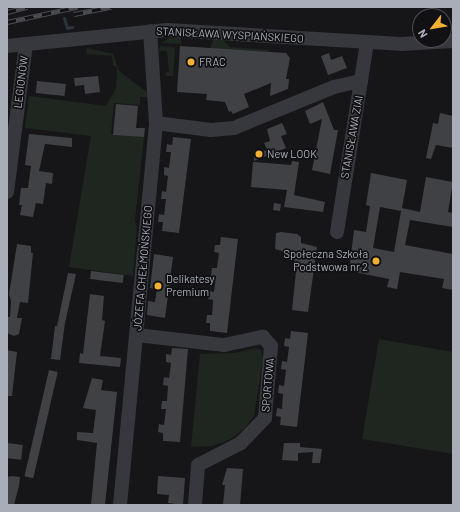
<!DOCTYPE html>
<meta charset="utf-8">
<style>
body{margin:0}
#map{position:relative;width:460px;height:512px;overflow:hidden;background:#161618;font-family:Barlow,sans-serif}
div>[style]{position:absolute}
.green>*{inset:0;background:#1e261f}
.stream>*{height:3px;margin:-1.5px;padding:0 1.5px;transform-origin:1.5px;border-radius:1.5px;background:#2c353c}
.building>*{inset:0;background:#404145;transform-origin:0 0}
.minor>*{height:14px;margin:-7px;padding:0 7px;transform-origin:7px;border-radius:7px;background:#37383d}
.rail>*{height:4.5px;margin-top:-2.25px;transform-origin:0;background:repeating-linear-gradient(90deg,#111113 0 9px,#4a4c52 0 18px);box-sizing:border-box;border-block:1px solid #4a4c52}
.dots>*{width:11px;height:11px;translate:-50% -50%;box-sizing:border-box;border:2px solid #111113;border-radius:50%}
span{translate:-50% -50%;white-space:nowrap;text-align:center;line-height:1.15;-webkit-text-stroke:3.5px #111113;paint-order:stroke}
.street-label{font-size:11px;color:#a8adb8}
.poi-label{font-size:11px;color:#a8adb8}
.left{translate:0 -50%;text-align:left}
.right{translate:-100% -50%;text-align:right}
.frame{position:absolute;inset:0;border:8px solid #a8adb8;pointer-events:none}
.north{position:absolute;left:412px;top:8px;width:40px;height:40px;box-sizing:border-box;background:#111113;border:1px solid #4d4f55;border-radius:50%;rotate:239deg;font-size:11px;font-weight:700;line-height:16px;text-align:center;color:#a8adb8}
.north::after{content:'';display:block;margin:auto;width:14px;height:18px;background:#f2b134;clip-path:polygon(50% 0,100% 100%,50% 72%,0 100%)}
</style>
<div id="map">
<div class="green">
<i style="clip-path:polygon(169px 38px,181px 38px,181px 44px,161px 43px)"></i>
<i style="clip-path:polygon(213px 40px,223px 40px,230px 47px,269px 50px,268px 52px,210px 49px)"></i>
<i style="clip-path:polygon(160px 46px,175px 47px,173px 76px,166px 76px,166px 72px,169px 72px,167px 51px,159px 51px)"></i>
<i style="clip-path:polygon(87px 48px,113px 54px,119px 71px,148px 93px,149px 97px,140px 97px,140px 105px,114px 103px,111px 134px,144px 137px,135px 220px,137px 228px,133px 276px,69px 267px,91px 136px,25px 128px,29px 96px,106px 106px,116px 88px,117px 67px,113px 66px,112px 56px,86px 54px)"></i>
<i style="clip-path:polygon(379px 339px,453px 352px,453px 454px,362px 439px)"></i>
<i style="clip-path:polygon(256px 348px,261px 350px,263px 359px,254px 416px,245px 428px,229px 440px,212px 446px,191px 447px,200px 354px,234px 353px)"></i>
</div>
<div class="stream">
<i style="left:64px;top:18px;width:10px;rotate:73deg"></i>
<i style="left:67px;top:28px;width:5px;rotate:-11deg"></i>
</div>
<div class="building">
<i style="clip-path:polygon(180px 46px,286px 53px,290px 58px,286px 79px,289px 79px,288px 89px,270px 96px,271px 83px,244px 94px,249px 107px,233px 114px,231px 111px,229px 112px,225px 102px,206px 100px,207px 94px,177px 92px)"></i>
<i style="clip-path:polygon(329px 53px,331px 60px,342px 56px,347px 68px,328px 75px,321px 56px)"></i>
<i style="clip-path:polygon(98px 76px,100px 92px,85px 94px,84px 85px,75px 86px,74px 78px)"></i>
<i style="left:37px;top:81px;width:29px;height:12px;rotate:6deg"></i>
<i style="clip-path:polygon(323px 102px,334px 130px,338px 130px,330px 174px,312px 170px,322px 119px,310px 124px,305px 111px)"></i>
<i style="clip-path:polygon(116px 104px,138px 106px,136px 128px,145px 128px,144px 137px,113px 135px)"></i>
<i style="clip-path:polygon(440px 113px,453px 116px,453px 148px,436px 145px,431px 159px,426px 158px,433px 123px,438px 124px)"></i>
<i style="clip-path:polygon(282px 123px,287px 134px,281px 136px,286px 148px,254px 161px,254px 150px,268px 151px,264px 143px,270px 141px,267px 129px)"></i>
<i style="clip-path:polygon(29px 134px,72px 138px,72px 147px,45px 144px,39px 171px,53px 173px,52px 184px,46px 183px,43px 204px,36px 203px,33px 217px,20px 215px,22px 205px,19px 205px,21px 188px,28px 188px,31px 166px,25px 165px)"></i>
<i style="clip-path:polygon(173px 137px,191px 139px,179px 233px,162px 231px,163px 222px,158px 222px,159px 214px,164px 215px,166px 199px,161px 199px,162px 191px,166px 192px,168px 176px,164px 175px,164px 167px,169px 168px,171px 152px,166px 152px,167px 144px,172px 145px)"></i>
<i style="clip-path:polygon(292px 161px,299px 162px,294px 195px,325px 202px,323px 212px,284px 207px,287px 190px,251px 187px,253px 162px,291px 165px)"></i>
<i style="clip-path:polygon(evenodd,371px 173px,407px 180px,402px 208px,420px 212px,426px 177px,453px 182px,448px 212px,453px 213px,453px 227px,410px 220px,405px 245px,453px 254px,453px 290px,442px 288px,444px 279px,400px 272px,397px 289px,387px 287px,389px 279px,349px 271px,354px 230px,366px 232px,370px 206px,366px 205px,371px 173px,380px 207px,401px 211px,394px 252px,373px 248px,380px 207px)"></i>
<i style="left:274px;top:203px;width:7px;height:7px;rotate:8deg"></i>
<i style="clip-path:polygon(281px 232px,297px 234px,301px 237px,301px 243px,317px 247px,308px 312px,292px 310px,297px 262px,294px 262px,295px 255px,275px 249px,276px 233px)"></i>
<i style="clip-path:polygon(221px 237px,238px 239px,227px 333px,210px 331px,210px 323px,206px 323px,207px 315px,212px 315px,213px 300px,208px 299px,209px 291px,214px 292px,216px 276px,211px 276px,212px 268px,217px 268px,219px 253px,214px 252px,215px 245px,220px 245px)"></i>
<i style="clip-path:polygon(17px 244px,31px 246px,31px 253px,33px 253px,28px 303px,20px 302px,17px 318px,22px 318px,19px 334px,14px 336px,7px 333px,7px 317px,10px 317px,11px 301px,9px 294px)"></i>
<i style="clip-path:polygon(154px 254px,173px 257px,165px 318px,147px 315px,148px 301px,155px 302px,157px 289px,150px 288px)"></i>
<i style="left:91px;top:271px;width:33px;height:8px;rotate:7deg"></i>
<i style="clip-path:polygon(68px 273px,76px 274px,65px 323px,60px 360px,51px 359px,55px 326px,57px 326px)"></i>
<i style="clip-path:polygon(90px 294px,104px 296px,102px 320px,105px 321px,100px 356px,121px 358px,120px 367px,79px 363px,80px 353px,83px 354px)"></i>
<i style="clip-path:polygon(291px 331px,308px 333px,297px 427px,280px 425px,281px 417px,276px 416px,277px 408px,282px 409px,283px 394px,278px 393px,279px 385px,284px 386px,286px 370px,281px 369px,282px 361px,287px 362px,289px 347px,284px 346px,285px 338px,290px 339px)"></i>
<i style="clip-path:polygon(172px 348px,188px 349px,180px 442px,163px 441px,163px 433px,158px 432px,159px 424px,164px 425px,166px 409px,161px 409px,162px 401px,167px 401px,168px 386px,163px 385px,164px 377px,169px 378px,171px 363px,166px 362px,166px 354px,171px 355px)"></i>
<i style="clip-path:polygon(7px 350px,17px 352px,12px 396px,7px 396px)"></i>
<i style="left:49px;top:370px;width:9px;height:109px;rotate:13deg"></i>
<i style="clip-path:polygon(92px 378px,103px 380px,101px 390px,117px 392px,105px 505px,91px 505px,97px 443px,77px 440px,77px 432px,93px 433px,96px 410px,83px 408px)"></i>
<i style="left:7px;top:443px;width:16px;height:15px;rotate:7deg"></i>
<i style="clip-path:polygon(284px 443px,300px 443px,300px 447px,322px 449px,320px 463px,312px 463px,313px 452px,298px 453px,298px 461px,282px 460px)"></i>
<i style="clip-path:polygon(227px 468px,243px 469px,240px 505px,223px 505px,225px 485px,222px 485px)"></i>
<i style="clip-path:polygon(12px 476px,20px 477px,19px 486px,14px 505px,7px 505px,7px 477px)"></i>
<i style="clip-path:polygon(158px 476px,185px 478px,183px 505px,168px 503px,169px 495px,157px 494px)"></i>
</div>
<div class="minor">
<i style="left:7px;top:46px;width:161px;rotate:-5.7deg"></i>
<i style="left:167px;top:30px;width:234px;rotate:3.4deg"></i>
<i style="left:401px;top:44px;width:52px;rotate:-3.3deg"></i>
<i style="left:156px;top:123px;width:55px;rotate:7.3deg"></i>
<i style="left:211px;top:130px;width:23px;rotate:-5deg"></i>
<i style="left:234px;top:128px;width:108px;rotate:-22.3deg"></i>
<i style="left:334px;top:87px;width:28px;rotate:-13deg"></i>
<i style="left:7px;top:192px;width:149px;rotate:-82.7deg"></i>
<i style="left:337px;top:232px;width:192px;rotate:-81deg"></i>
<i style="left:137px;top:335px;width:88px;rotate:6.6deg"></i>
<i style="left:224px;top:345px;width:40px;rotate:-12deg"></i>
<i style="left:263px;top:337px;width:12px;rotate:48deg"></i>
<i style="left:271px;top:346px;width:72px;rotate:94.8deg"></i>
<i style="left:265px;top:418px;width:35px;rotate:134deg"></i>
<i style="left:241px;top:443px;width:48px;rotate:152.9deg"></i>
<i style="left:198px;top:465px;width:40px;rotate:94.3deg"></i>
<i style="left:120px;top:505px;width:384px;rotate:-84.6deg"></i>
<i style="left:156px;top:123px;width:92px;rotate:-93.7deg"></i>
</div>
<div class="rail">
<i style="left:7px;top:12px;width:21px;rotate:-14deg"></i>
<i style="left:74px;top:14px;width:38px;rotate:-11deg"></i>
<i style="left:7px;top:22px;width:72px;rotate:-12.1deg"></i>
</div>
<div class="dots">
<i style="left:191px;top:62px;background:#f2b134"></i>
<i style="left:259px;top:154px;background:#f2b134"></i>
<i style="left:376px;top:261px;background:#f2b134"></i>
<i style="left:158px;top:286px;background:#f2b134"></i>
</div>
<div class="street-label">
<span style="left:230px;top:35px;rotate:3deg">STANISŁAWA WYSPIAŃSKIEGO</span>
<span style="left:21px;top:82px;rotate:-83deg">LEGIONÓW</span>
<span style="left:352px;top:137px;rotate:-80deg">STANISŁAWA ZIAI</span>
<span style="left:143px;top:268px;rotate:-85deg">JÓZEFA CHEŁMOŃSKIEGO</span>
<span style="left:268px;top:385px;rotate:-85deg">SPORTOWA</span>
</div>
<div class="poi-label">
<span class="left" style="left:199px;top:62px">FRAC</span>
<span class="left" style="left:267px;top:154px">New LOOK</span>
<span class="right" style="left:368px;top:261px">Społeczna Szkoła<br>Podstwowa nr 2</span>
<span class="left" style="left:166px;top:286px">Delikatesy<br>Premium</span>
</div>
<div class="frame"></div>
<div class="north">N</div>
</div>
